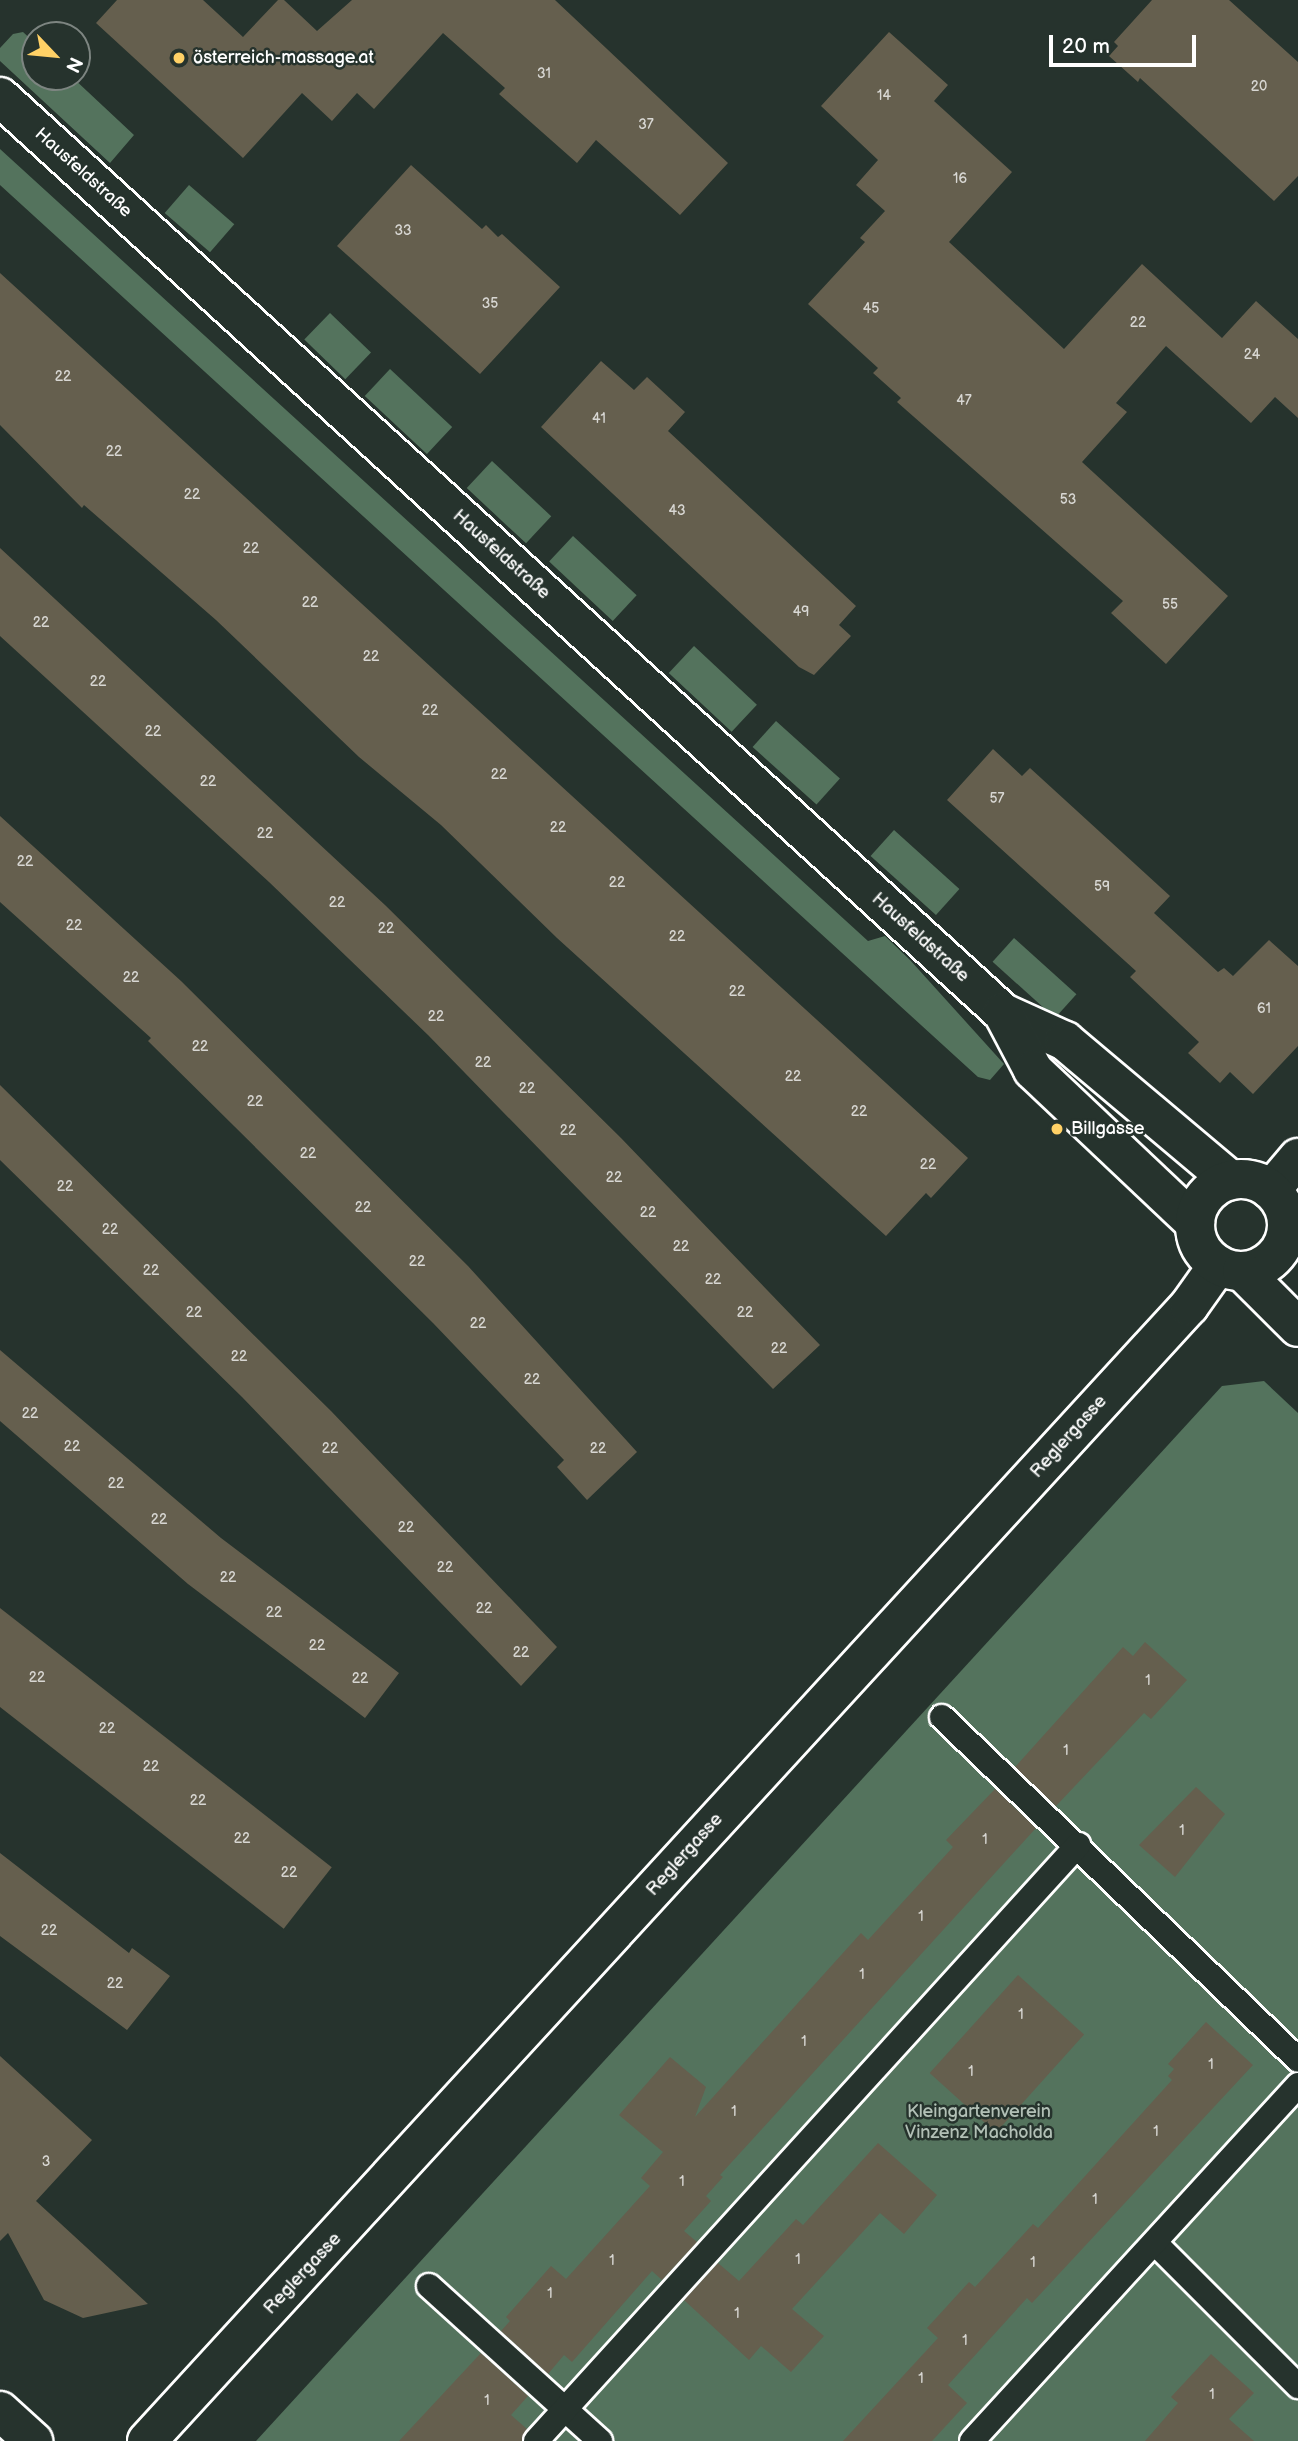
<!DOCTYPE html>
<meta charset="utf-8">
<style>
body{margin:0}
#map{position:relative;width:1298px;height:2441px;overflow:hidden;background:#26332d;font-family:"Balsamiq Sans",sans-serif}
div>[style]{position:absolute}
.green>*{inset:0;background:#54735d;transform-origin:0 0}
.building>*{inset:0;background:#655f4e;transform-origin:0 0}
.roads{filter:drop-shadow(2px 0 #fff) drop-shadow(-2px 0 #fff) drop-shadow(0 2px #fff) drop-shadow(0 -2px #fff)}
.lane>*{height:24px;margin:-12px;padding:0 12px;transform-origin:12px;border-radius:12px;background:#26332d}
.street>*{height:38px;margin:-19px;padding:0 19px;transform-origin:19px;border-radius:19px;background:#26332d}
.secondary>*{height:38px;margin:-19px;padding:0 19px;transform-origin:19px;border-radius:19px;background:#26332d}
.secondary>.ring{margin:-19px;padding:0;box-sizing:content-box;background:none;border:38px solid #26332d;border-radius:50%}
.dots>*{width:19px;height:19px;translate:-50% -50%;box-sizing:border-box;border:4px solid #26332d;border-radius:50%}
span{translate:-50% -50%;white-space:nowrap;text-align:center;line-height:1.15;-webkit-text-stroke:5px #26332d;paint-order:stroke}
.number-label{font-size:14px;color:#d8d7d3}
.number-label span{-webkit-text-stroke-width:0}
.poi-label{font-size:18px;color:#fff}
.left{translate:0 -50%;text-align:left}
.street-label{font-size:18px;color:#fff}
.park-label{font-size:18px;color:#b2c0b6}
.north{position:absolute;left:21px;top:21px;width:70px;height:70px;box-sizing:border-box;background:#26332d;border:2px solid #7d8581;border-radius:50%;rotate:116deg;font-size:19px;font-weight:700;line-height:28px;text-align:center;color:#fff}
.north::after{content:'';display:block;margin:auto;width:24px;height:32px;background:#ffd166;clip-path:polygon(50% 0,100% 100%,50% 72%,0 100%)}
.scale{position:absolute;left:1049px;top:35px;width:147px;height:32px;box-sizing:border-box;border:4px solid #fff;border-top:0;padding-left:9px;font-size:21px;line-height:24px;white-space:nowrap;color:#fff;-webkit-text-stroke:5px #26332d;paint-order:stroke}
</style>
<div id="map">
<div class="green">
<i style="clip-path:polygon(23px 32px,35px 43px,35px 77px,72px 77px,134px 135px,110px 163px,0 61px,0 48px,13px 34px)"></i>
<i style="clip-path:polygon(0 149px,868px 941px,885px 936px,910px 960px,1004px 1064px,990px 1080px,978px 1077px,0 185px)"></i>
<i style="left:189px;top:185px;width:60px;height:37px;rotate:41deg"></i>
<i style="left:330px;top:313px;width:57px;height:37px;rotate:44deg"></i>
<i style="left:390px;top:369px;width:85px;height:37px;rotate:43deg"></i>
<i style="left:492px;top:461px;width:81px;height:37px;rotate:43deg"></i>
<i style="left:573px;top:536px;width:87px;height:35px;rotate:43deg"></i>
<i style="left:694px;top:646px;width:86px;height:37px;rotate:43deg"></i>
<i style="left:776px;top:721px;width:86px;height:35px;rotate:42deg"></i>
<i style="left:894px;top:830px;width:88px;height:35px;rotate:42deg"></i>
<i style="left:1014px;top:938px;width:84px;height:32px;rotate:42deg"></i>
<i style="clip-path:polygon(1264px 1381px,1298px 1413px,1298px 2441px,256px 2441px,1222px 1386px)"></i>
</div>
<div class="building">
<i style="clip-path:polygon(117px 0,203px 0,243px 37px,278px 0,284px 0,317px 31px,352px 0,555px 0,728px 163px,680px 215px,596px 140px,577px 163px,499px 94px,505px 88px,443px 33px,374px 109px,357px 93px,332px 121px,302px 93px,243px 158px,96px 23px)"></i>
<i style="clip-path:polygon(1152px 0,1229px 0,1298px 62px,1298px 176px,1274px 201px,1140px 78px,1138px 82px,1109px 56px,1118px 46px,1114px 42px)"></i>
<i style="clip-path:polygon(889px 32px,948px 85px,934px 101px,1012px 172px,949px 242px,1064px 349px,1142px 264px,1222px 338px,1256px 301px,1298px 339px,1298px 418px,1275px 397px,1251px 423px,1166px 346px,1116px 403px,1127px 412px,1082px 462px,1228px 596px,1166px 664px,1111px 613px,1123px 601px,897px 402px,901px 398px,873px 373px,878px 368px,808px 304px,865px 242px,860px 238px,885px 211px,856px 185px,878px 160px,821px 106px)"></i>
<i style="clip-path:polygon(411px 165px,482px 229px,486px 225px,498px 237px,502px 234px,560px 287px,480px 374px,337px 246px)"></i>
<i style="clip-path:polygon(0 273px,968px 1158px,931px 1198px,926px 1193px,886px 1236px,557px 938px,441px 825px,359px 757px,216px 620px,84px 505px,82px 508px,0 425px)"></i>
<i style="clip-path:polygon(601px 361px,634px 390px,647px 377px,685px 412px,668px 431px,856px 606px,839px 625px,851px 636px,814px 675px,799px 667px,541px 427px)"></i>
<i style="clip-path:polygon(0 548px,385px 905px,621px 1138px,820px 1345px,773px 1389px,428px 1035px,269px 882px,0 636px)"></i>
<i style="clip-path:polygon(993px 749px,1022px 776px,1030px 768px,1170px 896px,1154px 913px,1218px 972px,1224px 968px,1233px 976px,1269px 940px,1298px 966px,1298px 1046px,1253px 1094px,1230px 1072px,1220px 1083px,1188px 1053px,1199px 1042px,1130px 977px,1136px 971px,947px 800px)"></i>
<i style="clip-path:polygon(0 816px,181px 981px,468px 1266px,637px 1452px,587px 1500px,557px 1467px,564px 1460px,433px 1323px,148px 1041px,151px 1038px,0 902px)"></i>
<i style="clip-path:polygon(0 1085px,331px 1411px,557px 1647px,521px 1686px,242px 1397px,0 1160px)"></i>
<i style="clip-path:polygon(0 1350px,221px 1538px,399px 1673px,365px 1718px,188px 1584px,0 1421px)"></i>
<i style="left:0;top:1608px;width:421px;height:78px;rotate:38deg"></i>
<i style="clip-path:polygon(1145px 1642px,1187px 1680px,1151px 1719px,1144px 1713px,1056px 1806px,1015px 1767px,1123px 1647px,1133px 1656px)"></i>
<i style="clip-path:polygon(1196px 1787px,1225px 1814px,1175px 1877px,1139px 1845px)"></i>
<i style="clip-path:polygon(995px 1789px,1036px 1828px,720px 2175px,723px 2177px,706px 2196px,711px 2201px,684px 2231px,697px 2242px,662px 2280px,652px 2271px,572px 2362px,564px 2355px,548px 2374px,501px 2331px,510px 2321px,506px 2317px,551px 2266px,566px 2279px,650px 2186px,641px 2178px,663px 2152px,619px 2115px,670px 2057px,706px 2087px,695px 2117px,861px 1933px,868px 1940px,953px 1847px,946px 1840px)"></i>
<i style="clip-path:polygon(0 1853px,129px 1953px,132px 1948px,170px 1976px,127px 2030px,0 1936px)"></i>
<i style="left:1018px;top:1975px;width:89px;height:132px;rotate:42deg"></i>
<i style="clip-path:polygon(1206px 2022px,1253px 2065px,1032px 2303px,1027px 2298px,948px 2385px,967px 2403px,932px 2441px,843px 2441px,938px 2338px,927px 2328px,969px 2282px,975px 2287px,1033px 2224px,1038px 2228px,1172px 2080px,1168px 2076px,1174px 2069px,1168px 2064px)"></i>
<i style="clip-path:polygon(0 2056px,92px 2140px,36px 2201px,148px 2304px,83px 2318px,44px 2300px,8px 2233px,0 2241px)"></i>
<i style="clip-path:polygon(878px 2143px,937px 2195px,904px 2234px,880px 2213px,792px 2309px,824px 2336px,791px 2372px,761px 2346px,749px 2360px,684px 2300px,718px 2263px,739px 2281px,796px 2219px,803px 2225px)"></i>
<i style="clip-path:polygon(481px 2353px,528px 2396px,511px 2415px,527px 2429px,522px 2441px,399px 2441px)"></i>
<i style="clip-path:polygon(1211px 2354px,1254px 2393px,1229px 2419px,1254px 2441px,1145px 2441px,1178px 2403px,1171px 2397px)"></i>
</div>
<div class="roads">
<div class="lane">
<i style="left:942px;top:1717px;width:494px;rotate:43.9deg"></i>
<i style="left:1156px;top:2244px;width:201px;rotate:45deg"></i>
<i style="left:429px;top:2286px;width:231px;rotate:42.2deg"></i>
<i style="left:536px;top:2441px;width:806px;rotate:-47.72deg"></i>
<i style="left:972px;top:2441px;width:483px;rotate:-47.5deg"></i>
</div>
<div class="street">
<i style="left:1271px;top:1190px;width:42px;rotate:-49.8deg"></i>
<i style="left:0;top:2411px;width:45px;rotate:42.3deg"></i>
<i style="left:147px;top:2441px;width:1541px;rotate:-47.45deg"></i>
<i style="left:1189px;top:1306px;width:50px;rotate:-54.7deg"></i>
</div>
<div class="secondary">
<i style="left:0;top:97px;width:1358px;rotate:42.4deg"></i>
<i style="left:1003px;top:1013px;width:68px;rotate:24.3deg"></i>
<i style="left:1065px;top:1041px;width:216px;rotate:40.1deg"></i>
<i style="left:1003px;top:1013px;width:64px;rotate:62.2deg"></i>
<i style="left:1033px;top:1070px;width:223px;rotate:43.4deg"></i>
<i class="ring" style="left:1195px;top:1179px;width:54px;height:54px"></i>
<i style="left:1242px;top:1271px;width:79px;rotate:45deg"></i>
</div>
</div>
<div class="dots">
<i style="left:179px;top:58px;background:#ffd166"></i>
<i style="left:1057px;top:1129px;background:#ffd166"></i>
</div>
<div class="number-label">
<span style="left:544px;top:74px">31</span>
<span style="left:1259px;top:87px">20</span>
<span style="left:884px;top:96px">14</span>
<span style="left:646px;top:125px">37</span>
<span style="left:960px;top:179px">16</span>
<span style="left:403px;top:231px">33</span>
<span style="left:490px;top:304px">35</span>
<span style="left:871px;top:309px">45</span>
<span style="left:1138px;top:323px">22</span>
<span style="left:1252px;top:355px">24</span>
<span style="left:63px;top:377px">22</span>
<span style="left:964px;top:401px">47</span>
<span style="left:599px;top:419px">41</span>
<span style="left:114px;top:452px">22</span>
<span style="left:192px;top:495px">22</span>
<span style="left:1068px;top:500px">53</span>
<span style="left:677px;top:511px">43</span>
<span style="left:251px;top:549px">22</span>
<span style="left:310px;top:603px">22</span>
<span style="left:1170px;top:605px">55</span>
<span style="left:801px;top:612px">49</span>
<span style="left:41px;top:623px">22</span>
<span style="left:371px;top:657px">22</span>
<span style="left:98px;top:682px">22</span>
<span style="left:430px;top:711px">22</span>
<span style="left:153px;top:732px">22</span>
<span style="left:499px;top:775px">22</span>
<span style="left:208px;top:782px">22</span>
<span style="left:997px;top:799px">57</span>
<span style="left:558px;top:828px">22</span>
<span style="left:265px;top:834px">22</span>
<span style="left:25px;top:862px">22</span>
<span style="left:617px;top:883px">22</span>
<span style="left:1102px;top:887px">59</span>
<span style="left:337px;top:903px">22</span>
<span style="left:74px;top:926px">22</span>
<span style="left:386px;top:929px">22</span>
<span style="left:677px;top:937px">22</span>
<span style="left:131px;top:978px">22</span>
<span style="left:737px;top:992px">22</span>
<span style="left:1264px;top:1009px">61</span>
<span style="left:436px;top:1017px">22</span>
<span style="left:200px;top:1047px">22</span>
<span style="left:483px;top:1063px">22</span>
<span style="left:793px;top:1077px">22</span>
<span style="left:527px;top:1089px">22</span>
<span style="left:255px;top:1102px">22</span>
<span style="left:859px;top:1112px">22</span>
<span style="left:568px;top:1131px">22</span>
<span style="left:308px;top:1154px">22</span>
<span style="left:928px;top:1165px">22</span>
<span style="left:614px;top:1178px">22</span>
<span style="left:65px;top:1187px">22</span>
<span style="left:363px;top:1208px">22</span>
<span style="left:648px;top:1213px">22</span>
<span style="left:110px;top:1230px">22</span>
<span style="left:681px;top:1247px">22</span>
<span style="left:417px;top:1262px">22</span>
<span style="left:151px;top:1271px">22</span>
<span style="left:713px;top:1280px">22</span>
<span style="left:194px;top:1313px">22</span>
<span style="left:745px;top:1313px">22</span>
<span style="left:478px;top:1324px">22</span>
<span style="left:779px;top:1349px">22</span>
<span style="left:239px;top:1357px">22</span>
<span style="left:532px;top:1380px">22</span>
<span style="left:30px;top:1414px">22</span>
<span style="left:72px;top:1447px">22</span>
<span style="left:330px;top:1449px">22</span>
<span style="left:598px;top:1449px">22</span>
<span style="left:116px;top:1484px">22</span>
<span style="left:159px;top:1520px">22</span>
<span style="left:406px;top:1528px">22</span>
<span style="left:445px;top:1568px">22</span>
<span style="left:228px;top:1578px">22</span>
<span style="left:484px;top:1609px">22</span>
<span style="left:274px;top:1613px">22</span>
<span style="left:317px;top:1646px">22</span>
<span style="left:521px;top:1653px">22</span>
<span style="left:37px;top:1678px">22</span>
<span style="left:360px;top:1679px">22</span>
<span style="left:1148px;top:1681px">1</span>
<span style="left:107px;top:1729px">22</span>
<span style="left:1066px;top:1751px">1</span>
<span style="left:151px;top:1767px">22</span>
<span style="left:198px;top:1801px">22</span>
<span style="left:1182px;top:1831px">1</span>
<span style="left:242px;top:1839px">22</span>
<span style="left:985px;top:1840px">1</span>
<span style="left:289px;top:1873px">22</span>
<span style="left:921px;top:1917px">1</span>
<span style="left:49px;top:1931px">22</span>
<span style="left:862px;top:1975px">1</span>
<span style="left:115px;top:1984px">22</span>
<span style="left:1021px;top:2015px">1</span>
<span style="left:804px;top:2042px">1</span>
<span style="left:1211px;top:2065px">1</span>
<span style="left:971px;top:2072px">1</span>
<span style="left:734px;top:2112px">1</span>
<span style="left:1156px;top:2132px">1</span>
<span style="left:46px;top:2162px">3</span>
<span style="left:682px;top:2182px">1</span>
<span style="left:1095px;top:2200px">1</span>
<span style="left:798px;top:2260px">1</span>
<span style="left:612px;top:2261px">1</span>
<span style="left:1033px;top:2263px">1</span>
<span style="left:550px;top:2294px">1</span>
<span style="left:737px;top:2314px">1</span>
<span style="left:965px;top:2341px">1</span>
<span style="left:921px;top:2379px">1</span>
<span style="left:1212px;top:2395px">1</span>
<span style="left:487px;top:2401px">1</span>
</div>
<div class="poi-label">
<span class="left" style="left:193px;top:58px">österreich-massage.at</span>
<span class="left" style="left:1071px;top:1129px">Billgasse</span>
</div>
<div class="street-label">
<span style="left:83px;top:173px;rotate:42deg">Hausfeldstraße</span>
<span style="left:501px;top:555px;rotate:42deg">Hausfeldstraße</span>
<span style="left:920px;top:938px;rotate:42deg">Hausfeldstraße</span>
<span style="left:1069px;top:1437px;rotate:-48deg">Reglergasse</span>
<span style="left:685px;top:1855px;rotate:-48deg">Reglergasse</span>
<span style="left:303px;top:2274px;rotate:-47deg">Reglergasse</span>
</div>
<div class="park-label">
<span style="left:979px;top:2123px">Kleingartenverein<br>Vinzenz Macholda</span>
</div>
<div class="north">N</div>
<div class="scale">20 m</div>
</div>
